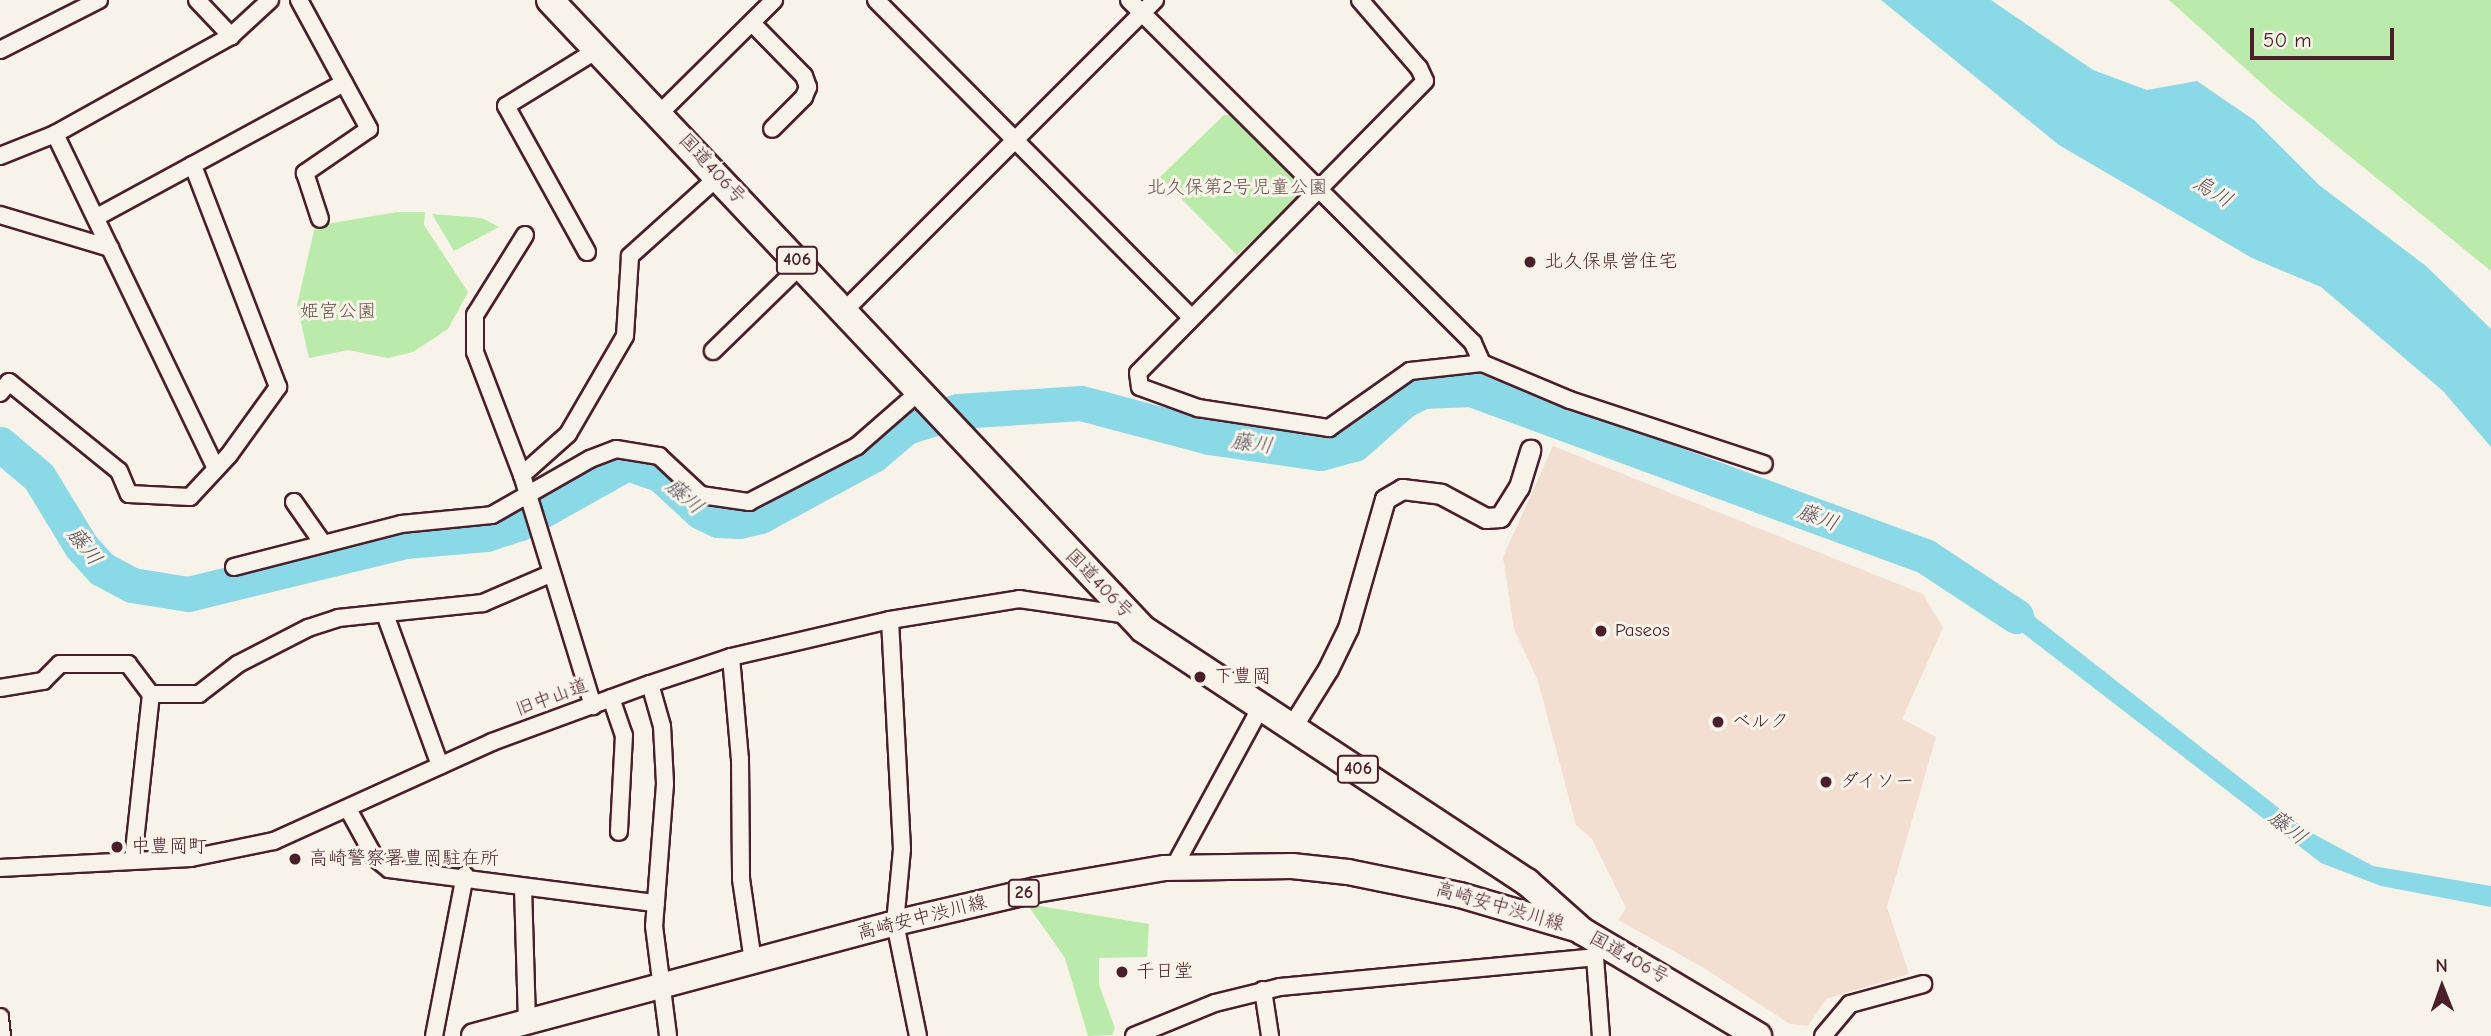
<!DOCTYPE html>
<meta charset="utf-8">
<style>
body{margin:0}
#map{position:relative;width:2491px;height:1036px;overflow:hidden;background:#f7f3e8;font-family:"Comic Neue","Klee One",sans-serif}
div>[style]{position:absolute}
.built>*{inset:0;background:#f2dfd2}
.green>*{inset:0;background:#baebaa}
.water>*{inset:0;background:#8ad9e6}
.river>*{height:35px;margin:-17.5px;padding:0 17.5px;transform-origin:17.5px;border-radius:17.5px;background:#8ad9e6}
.roads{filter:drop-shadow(2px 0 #4a1f2b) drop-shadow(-2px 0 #4a1f2b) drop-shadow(0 2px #4a1f2b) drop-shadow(0 -2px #4a1f2b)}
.minor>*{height:16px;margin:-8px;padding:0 8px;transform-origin:8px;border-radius:8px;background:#f7f3e8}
.tertiary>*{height:19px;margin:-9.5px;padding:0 9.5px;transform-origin:9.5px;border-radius:9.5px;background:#f7f3e8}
.primary>*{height:24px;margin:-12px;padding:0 12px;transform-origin:12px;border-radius:12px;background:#f7f3e8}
.trunk>*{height:26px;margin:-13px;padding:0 13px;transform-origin:13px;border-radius:13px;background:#f7f3e8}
.dots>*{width:19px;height:19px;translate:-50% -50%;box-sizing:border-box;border:4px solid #f7f3e8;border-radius:50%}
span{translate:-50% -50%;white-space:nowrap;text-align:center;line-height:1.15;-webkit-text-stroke:6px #f7f3e8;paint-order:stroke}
.shield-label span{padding:2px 5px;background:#f7f3e8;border:2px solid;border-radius:5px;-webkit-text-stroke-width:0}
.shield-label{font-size:18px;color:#4a1f2b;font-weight:700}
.street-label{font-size:19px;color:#4a1f2b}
.park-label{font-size:19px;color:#66524b}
.poi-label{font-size:19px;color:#4a1f2b}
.left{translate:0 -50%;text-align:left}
.water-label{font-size:21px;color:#5a4e5a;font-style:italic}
.north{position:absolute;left:2407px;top:952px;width:70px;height:70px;-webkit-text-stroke:5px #f7f3e8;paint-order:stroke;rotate:359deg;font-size:19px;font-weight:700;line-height:28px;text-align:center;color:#4a1f2b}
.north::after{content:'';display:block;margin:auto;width:24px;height:32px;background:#4a1f2b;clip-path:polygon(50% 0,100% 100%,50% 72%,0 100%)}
.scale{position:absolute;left:2250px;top:28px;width:144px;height:32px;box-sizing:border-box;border:4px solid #4a1f2b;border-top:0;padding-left:9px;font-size:21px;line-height:24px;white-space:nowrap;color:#4a1f2b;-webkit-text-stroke:5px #f7f3e8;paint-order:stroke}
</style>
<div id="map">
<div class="built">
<i style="clip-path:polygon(1553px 446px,1923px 594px,1943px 628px,1902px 719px,1936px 737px,1887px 907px,1909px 974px,1826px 999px,1808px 1026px,1790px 1024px,1704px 968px,1618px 920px,1626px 908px,1592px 839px,1576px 825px,1538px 681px,1514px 629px,1503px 557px)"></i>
</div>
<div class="green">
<i style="clip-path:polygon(2169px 0,2491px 0,2491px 271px,2276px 96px)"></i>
<i style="clip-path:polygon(1224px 115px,1233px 115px,1299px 182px,1299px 197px,1237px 255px,1160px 177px)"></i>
<i style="clip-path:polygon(397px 212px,425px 212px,424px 225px,468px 292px,448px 329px,413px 352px,388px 358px,348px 350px,309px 358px,297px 305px,315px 226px)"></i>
<i style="clip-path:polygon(432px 214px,482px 218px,499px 227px,454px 251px)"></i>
<i style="clip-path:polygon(1027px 904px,1149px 924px,1147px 957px,1099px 958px,1099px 985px,1115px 1028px,1112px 1035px,1088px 1036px,1065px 958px)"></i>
</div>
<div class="water">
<i style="clip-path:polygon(1881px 0,1991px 0,2093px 70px,2147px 90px,2197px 81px,2254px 120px,2319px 185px,2426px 266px,2491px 329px,2491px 447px,2443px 391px,2321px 287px,2252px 258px,2059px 145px)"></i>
<i style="clip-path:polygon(1979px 589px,2022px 607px,2308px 831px,2373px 866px,2491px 886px,2491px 907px,2381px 886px,2321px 863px,1985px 604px)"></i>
</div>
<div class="river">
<i style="left:0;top:444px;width:51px;rotate:40.2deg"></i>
<i style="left:39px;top:477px;width:81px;rotate:58.7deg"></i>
<i style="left:81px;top:546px;width:31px;rotate:48deg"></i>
<i style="left:102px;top:569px;width:34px;rotate:28deg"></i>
<i style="left:132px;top:585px;width:57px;rotate:9.1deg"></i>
<i style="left:188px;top:594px;width:224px;rotate:-13.7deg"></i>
<i style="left:406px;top:541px;width:80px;rotate:-5deg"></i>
<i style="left:486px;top:534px;width:36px;rotate:-18deg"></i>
<i style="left:520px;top:523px;width:123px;rotate:-29.3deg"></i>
<i style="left:627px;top:463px;width:36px;rotate:19deg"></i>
<i style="left:661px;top:475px;width:54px;rotate:42.8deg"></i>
<i style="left:701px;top:512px;width:19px;rotate:25deg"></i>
<i style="left:718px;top:520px;width:21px;rotate:3deg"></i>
<i style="left:739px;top:521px;width:22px;rotate:-13deg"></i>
<i style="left:760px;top:516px;width:128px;rotate:-28.4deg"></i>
<i style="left:873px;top:455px;width:43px;rotate:-40.3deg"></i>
<i style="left:906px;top:427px;width:54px;rotate:-17.1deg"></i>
<i style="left:958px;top:411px;width:123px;rotate:-3.7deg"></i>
<i style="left:1081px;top:403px;width:132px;rotate:14.9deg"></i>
<i style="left:1209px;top:437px;width:112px;rotate:8.2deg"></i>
<i style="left:1320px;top:453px;width:35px;rotate:-15deg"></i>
<i style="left:1354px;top:444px;width:65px;rotate:-41.3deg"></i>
<i style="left:1403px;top:401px;width:22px;rotate:-27deg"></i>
<i style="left:1423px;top:391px;width:48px;rotate:-2.4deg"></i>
<i style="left:1471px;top:389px;width:484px;rotate:20.2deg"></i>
<i style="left:1925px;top:556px;width:109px;rotate:33.4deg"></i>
</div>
<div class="roads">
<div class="minor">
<i style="left:197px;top:0;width:50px;rotate:46.6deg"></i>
<i style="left:299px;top:0;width:147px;rotate:61.5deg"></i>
<i style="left:369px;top:129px;width:78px;rotate:145.5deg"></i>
<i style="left:305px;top:173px;width:48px;rotate:71.9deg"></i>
<i style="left:876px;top:0;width:447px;rotate:45.2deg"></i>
<i style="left:1129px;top:0;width:486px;rotate:44.9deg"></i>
<i style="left:1473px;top:343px;width:22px;rotate:66deg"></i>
<i style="left:1360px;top:0;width:90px;rotate:49.1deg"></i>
<i style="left:1419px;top:68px;width:14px;rotate:65deg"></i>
<i style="left:1425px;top:81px;width:409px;rotate:134.5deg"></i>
<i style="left:1138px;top:373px;width:14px;rotate:82deg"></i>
<i style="left:1140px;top:387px;width:62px;rotate:19.9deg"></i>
<i style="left:1198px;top:408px;width:133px;rotate:8.7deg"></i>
<i style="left:1329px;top:428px;width:99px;rotate:-35.1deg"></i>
<i style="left:1410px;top:371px;width:72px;rotate:-6.3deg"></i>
<i style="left:1482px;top:363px;width:95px;rotate:22.8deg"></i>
<i style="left:1570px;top:400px;width:204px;rotate:18.3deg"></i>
<i style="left:752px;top:23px;width:74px;rotate:45.5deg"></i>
<i style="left:804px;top:76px;width:12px;rotate:70deg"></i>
<i style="left:808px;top:87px;width:11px;rotate:112deg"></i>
<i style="left:804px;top:97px;width:45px;rotate:135deg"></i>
<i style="left:0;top:50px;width:111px;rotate:-26.8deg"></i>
<i style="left:659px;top:114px;width:162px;rotate:-44.7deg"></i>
<i style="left:55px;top:134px;width:371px;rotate:64.3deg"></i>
<i style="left:0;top:156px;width:59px;rotate:-21.8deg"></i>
<i style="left:55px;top:134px;width:201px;rotate:-29.1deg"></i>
<i style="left:231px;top:36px;width:53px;rotate:-42.7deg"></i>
<i style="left:0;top:215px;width:115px;rotate:16.7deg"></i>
<i style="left:97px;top:217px;width:281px;rotate:-28.5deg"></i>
<i style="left:525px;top:235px;width:94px;rotate:122deg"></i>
<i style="left:475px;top:315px;width:37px;rotate:90deg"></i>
<i style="left:475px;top:352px;width:132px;rotate:69.1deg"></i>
<i style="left:522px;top:475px;width:242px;rotate:72.9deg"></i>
<i style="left:587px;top:252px;width:167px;rotate:-119deg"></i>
<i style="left:506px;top:106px;width:107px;rotate:-31.6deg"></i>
<i style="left:844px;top:311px;width:440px;rotate:-45deg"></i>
<i style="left:713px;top:351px;width:123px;rotate:-44.3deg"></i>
<i style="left:0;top:393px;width:14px;rotate:-51deg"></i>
<i style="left:9px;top:382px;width:141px;rotate:39deg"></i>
<i style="left:119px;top:471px;width:25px;rotate:67deg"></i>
<i style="left:129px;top:494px;width:61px;rotate:2.8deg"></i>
<i style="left:190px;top:497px;width:57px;rotate:-47.1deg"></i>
<i style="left:229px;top:455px;width:84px;rotate:-54.2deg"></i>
<i style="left:278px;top:387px;width:238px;rotate:-111deg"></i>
<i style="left:522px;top:475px;width:62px;rotate:-41.7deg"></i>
<i style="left:568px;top:434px;width:113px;rotate:-59.8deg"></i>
<i style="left:625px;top:336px;width:80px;rotate:-86.4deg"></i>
<i style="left:630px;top:256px;width:121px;rotate:-42deg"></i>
<i style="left:294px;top:502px;width:49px;rotate:55deg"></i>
<i style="left:234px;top:567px;width:172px;rotate:-14.4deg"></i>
<i style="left:401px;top:524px;width:91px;rotate:-5.6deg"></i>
<i style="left:492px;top:515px;width:113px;rotate:-29.7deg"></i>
<i style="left:590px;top:459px;width:28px;rotate:-21deg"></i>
<i style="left:616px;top:449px;width:44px;rotate:9.2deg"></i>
<i style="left:659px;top:456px;width:57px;rotate:42.9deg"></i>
<i style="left:701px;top:495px;width:49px;rotate:8.3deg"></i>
<i style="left:749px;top:502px;width:122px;rotate:-27.4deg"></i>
<i style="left:857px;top:446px;width:82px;rotate:-41.1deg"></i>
<i style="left:386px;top:617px;width:158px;rotate:70deg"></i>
<i style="left:890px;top:620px;width:229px;rotate:87deg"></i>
<i style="left:902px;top:849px;width:74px;rotate:95.4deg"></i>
<i style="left:895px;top:923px;width:115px;rotate:78.5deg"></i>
<i style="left:731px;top:657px;width:102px;rotate:85deg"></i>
<i style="left:740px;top:759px;width:120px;rotate:89.5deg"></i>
<i style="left:741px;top:879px;width:83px;rotate:81.7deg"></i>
<i style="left:650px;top:684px;width:44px;rotate:74.1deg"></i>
<i style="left:662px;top:726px;width:58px;rotate:87deg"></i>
<i style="left:665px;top:784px;width:142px;rotate:94.4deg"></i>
<i style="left:654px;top:926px;width:111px;rotate:82.7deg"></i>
<i style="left:0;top:688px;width:44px;rotate:-9.2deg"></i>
<i style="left:43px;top:681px;width:24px;rotate:-45deg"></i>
<i style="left:60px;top:664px;width:68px"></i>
<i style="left:128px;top:664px;width:38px;rotate:53deg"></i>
<i style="left:151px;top:694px;width:167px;rotate:96.2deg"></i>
<i style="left:151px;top:694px;width:48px"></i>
<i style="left:199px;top:694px;width:49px;rotate:-37.6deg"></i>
<i style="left:238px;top:664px;width:79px;rotate:-27.2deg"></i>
<i style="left:308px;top:628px;width:32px;rotate:-18deg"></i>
<i style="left:338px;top:618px;width:146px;rotate:-5.9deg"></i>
<i style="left:483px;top:603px;width:73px;rotate:-23.4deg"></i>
<i style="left:611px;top:698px;width:39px;rotate:71deg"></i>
<i style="left:624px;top:735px;width:97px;rotate:93deg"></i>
<i style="left:348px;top:809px;width:56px;rotate:61.1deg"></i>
<i style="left:375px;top:858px;width:18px;rotate:38deg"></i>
<i style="left:389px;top:869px;width:269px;rotate:7.3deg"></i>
<i style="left:1174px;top:867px;width:184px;rotate:-61.5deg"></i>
<i style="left:0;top:868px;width:191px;rotate:-3deg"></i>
<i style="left:191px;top:858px;width:85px;rotate:-11.6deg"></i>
<i style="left:274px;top:841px;width:239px;rotate:-24.4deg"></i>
<i style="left:492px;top:742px;width:168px;rotate:-20.2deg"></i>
<i style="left:650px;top:684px;width:85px;rotate:-18.4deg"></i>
<i style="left:731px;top:657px;width:163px;rotate:-13.1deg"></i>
<i style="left:890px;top:620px;width:131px;rotate:-9.2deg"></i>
<i style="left:1019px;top:599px;width:110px;rotate:8.4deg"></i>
<i style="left:523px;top:887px;width:135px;rotate:88.3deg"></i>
<i style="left:1595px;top:957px;width:79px;rotate:85.7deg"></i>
<i style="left:1263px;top:990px;width:47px;rotate:81.3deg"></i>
<i style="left:0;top:1017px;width:19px;rotate:84deg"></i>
<i style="left:434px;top:1036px;width:164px;rotate:-79.1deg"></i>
<i style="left:1134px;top:1036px;width:87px;rotate:-22.2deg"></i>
<i style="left:1215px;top:1003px;width:67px;rotate:-13.8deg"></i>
<i style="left:1280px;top:987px;width:316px;rotate:-5.4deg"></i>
<i style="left:1595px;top:957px;width:17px;rotate:-59deg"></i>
<i style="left:1823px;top:1036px;width:42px;rotate:-49.8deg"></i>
<i style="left:1850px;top:1004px;width:76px;rotate:-15.3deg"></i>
</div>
<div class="tertiary">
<i style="left:1293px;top:725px;width:66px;rotate:-58deg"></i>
<i style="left:1328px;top:669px;width:46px;rotate:-64deg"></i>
<i style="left:1348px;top:628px;width:134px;rotate:-74deg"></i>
<i style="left:1385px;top:499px;width:20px;rotate:-30deg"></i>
<i style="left:1402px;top:489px;width:39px;rotate:7deg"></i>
<i style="left:1441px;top:494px;width:51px;rotate:28.1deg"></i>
<i style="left:1486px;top:518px;width:14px;rotate:-4deg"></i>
<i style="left:1500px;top:517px;width:36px;rotate:-58deg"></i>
<i style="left:1519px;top:487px;width:39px;rotate:-73deg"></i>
</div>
<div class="primary">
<i style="left:474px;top:1036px;width:436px;rotate:-15deg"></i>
<i style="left:895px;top:923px;width:145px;rotate:-13.2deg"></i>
<i style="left:1036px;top:890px;width:131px;rotate:-9.7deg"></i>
<i style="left:1165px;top:868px;width:127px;rotate:-0.9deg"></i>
<i style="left:1292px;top:866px;width:56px;rotate:6.1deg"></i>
<i style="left:1348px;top:872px;width:114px;rotate:11.6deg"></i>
<i style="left:1460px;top:895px;width:127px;rotate:16.4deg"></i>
</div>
<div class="trunk">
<i style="left:550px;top:0;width:864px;rotate:46.69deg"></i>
<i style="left:1143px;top:629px;width:460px;rotate:33.4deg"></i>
<i style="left:1527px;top:882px;width:74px;rotate:41.7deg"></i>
<i style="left:1582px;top:931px;width:205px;rotate:30.8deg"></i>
</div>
</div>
<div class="dots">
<i style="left:1530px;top:262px;background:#4a1f2b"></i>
<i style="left:1601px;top:631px;background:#4a1f2b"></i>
<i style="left:1200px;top:677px;background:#4a1f2b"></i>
<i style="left:1718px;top:722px;background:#4a1f2b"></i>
<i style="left:1826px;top:782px;background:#4a1f2b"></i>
<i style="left:117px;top:847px;background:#4a1f2b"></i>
<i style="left:295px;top:859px;background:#4a1f2b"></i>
<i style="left:1122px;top:972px;background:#4a1f2b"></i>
</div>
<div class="shield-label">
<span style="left:797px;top:260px">406</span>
<span style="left:1358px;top:769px">406</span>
<span style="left:1024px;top:893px">26</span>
</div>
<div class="street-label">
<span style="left:712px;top:169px;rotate:47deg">国道406号</span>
<span style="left:1099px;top:584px;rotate:46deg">国道406号</span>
<span style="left:552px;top:698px;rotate:-20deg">旧中山道</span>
<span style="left:1500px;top:907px;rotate:16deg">高崎安中渋川線</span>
<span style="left:922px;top:918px;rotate:-14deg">高崎安中渋川線</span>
<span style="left:1629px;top:958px;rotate:29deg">国道406号</span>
</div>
<div class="park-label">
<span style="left:1237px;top:188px">北久保第2号児童公園</span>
<span style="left:338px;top:312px">姫宮公園</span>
</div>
<div class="poi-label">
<span class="left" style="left:1544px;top:262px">北久保県営住宅</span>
<span class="left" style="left:1615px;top:631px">Paseos</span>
<span class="left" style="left:1214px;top:677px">下豊岡</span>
<span class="left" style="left:1732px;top:722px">ベルク</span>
<span class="left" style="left:1840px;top:782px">ダイソー</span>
<span class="left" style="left:131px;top:847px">中豊岡町</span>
<span class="left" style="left:309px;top:859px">高崎警察署豊岡駐在所</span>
<span class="left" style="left:1136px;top:972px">千日堂</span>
</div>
<div class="water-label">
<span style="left:2213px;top:191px;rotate:31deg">烏川</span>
<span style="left:1252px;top:443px;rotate:8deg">藤川</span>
<span style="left:685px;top:496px;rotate:41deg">藤川</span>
<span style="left:1818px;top:517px;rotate:20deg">藤川</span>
<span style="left:85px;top:546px;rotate:52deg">藤川</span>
<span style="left:2288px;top:827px;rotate:38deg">藤川</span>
</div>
<div class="north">N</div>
<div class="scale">50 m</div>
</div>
